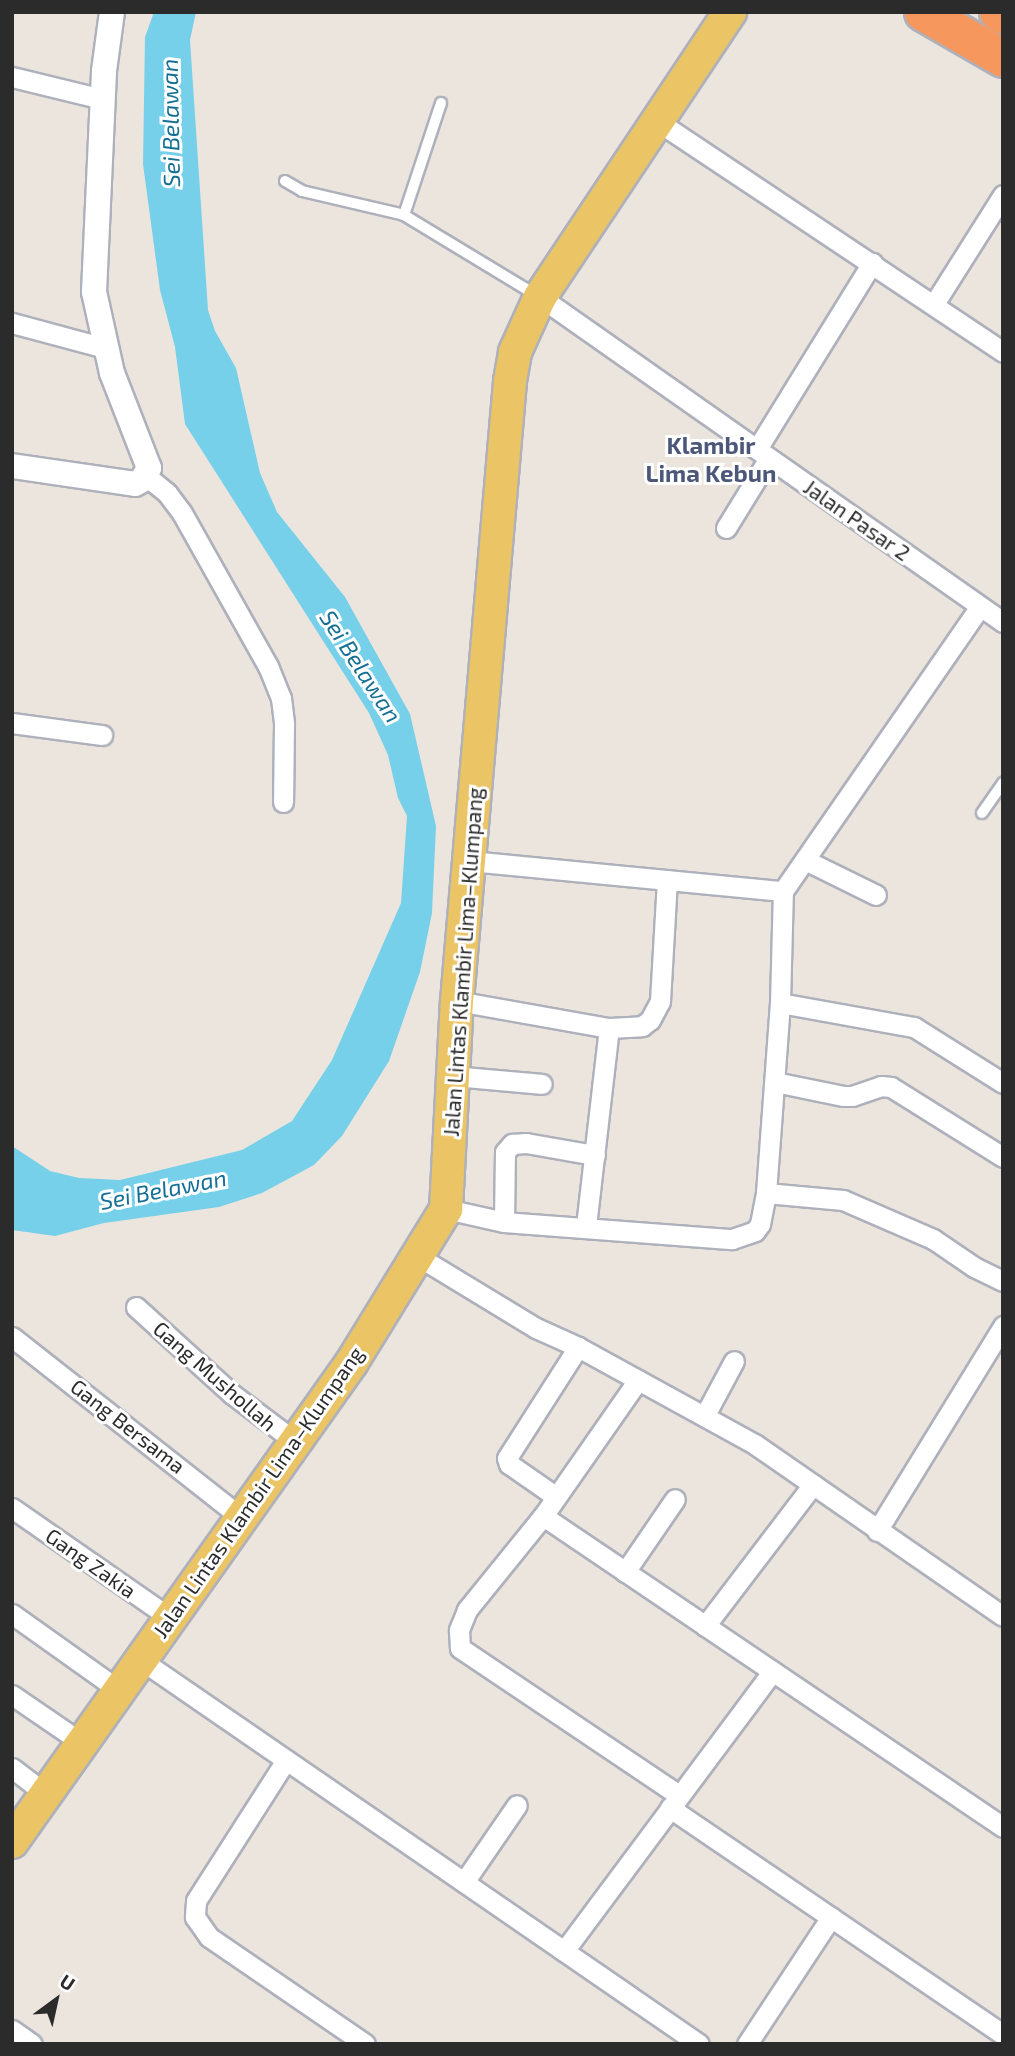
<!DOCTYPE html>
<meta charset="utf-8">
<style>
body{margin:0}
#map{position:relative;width:1015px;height:2056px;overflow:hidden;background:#ece5de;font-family:"Exo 2",sans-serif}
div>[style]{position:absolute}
.water>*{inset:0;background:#76d0e9}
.roads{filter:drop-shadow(2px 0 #aeb1bb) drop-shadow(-2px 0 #aeb1bb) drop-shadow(0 2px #aeb1bb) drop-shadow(0 -2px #aeb1bb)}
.service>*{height:10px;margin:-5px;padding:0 5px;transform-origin:5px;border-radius:5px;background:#fff}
.minor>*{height:19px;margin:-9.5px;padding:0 9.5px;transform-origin:9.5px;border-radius:9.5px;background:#fff}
.tertiary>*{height:24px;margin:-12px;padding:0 12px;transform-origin:12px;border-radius:12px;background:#fff}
.primary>*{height:32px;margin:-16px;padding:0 16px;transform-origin:16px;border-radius:16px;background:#eac465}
.motorway>*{height:37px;margin:-18.5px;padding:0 18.5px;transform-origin:18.5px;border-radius:18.5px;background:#f6985e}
span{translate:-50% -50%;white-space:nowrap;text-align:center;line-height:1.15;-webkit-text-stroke:6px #fff;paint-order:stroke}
.street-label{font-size:21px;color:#2b2b2b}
.water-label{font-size:23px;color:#146f95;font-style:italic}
.quarter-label{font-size:24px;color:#4d5779;font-weight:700}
.frame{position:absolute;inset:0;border:14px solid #2b2b2b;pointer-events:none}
.north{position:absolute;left:21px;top:1965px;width:70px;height:70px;-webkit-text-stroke:5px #fff;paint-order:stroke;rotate:33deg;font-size:19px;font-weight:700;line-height:28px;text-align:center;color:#2b2b2b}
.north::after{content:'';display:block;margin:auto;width:24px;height:32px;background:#2b2b2b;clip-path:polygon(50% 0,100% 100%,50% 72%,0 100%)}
</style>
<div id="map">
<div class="water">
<i style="clip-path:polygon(154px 12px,196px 12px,190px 40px,208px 310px,215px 331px,236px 368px,260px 473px,277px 512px,345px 597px,410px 714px,436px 826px,432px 913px,420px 972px,389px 1061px,342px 1136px,314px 1165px,262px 1193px,219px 1207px,104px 1223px,55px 1236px,12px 1230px,12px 1146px,50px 1171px,79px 1178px,120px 1180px,242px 1150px,292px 1121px,332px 1060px,401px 903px,407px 816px,398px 798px,388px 755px,369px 713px,185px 424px,175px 347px,160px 290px,143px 164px,145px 37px)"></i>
</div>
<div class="roads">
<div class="service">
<i style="left:285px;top:181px;width:20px;rotate:30deg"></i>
<i style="left:302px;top:191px;width:105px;rotate:13.2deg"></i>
<i style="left:404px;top:215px;width:154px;rotate:31.2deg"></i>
<i style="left:404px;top:215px;width:118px;rotate:-71.7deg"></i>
<i style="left:982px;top:813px;width:37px;rotate:-55deg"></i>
</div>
<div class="minor">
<i style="left:12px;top:77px;width:93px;rotate:13.7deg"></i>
<i style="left:657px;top:121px;width:416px;rotate:33.7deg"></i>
<i style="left:540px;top:297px;width:566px;rotate:35.07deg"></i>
<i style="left:934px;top:304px;width:129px;rotate:-57.7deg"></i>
<i style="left:12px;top:323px;width:96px;rotate:15deg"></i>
<i style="left:757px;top:449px;width:219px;rotate:-58.3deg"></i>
<i style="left:146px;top:476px;width:27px;rotate:39deg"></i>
<i style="left:167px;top:493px;width:25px;rotate:53deg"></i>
<i style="left:182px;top:513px;width:176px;rotate:60.7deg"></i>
<i style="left:268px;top:666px;width:35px;rotate:68deg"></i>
<i style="left:281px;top:698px;width:26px;rotate:83deg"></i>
<i style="left:284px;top:724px;width:78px;rotate:90.7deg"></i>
<i style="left:726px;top:528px;width:82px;rotate:-58.4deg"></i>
<i style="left:12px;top:723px;width:91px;rotate:7.6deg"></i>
<i style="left:805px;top:860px;width:79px;rotate:26.2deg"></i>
<i style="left:470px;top:861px;width:314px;rotate:5.5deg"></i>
<i style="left:457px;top:1001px;width:154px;rotate:10.1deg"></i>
<i style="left:609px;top:1028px;width:33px;rotate:-3deg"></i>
<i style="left:642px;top:1026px;width:10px;rotate:-37deg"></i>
<i style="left:650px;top:1020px;width:21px;rotate:-62deg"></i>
<i style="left:660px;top:1001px;width:121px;rotate:-86.7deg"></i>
<i style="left:780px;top:1003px;width:136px;rotate:10.2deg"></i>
<i style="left:914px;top:1027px;width:105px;rotate:32.2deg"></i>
<i style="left:453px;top:1076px;width:89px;rotate:5.1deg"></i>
<i style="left:775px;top:1082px;width:69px;rotate:11.6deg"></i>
<i style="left:843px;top:1096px;width:9px"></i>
<i style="left:852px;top:1096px;width:31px;rotate:-19deg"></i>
<i style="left:881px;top:1086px;width:10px;rotate:6deg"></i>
<i style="left:891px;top:1087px;width:132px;rotate:32deg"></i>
<i style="left:766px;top:1193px;width:77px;rotate:5.2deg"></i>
<i style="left:843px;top:1200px;width:98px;rotate:23.4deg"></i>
<i style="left:933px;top:1239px;width:50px;rotate:34.3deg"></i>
<i style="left:974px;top:1267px;width:32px;rotate:26deg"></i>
<i style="left:446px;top:1209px;width:59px;rotate:12.6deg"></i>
<i style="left:504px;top:1222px;width:229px;rotate:4.3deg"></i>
<i style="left:732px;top:1239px;width:24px;rotate:-19deg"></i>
<i style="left:755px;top:1231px;width:9px;rotate:-54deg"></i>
<i style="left:760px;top:1224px;width:32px;rotate:-79deg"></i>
<i style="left:766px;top:1193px;width:191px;rotate:-85.8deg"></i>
<i style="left:780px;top:1003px;width:112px;rotate:-88.5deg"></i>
<i style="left:783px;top:891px;width:346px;rotate:-55.3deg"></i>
<i style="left:504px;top:1222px;width:70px;rotate:-89.2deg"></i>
<i style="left:505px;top:1152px;width:11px;rotate:-49deg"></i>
<i style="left:512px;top:1144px;width:14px;rotate:-4deg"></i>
<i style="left:526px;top:1143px;width:70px;rotate:9.9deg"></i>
<i style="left:586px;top:1226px;width:199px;rotate:-83.4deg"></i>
<i style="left:419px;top:1257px;width:137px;rotate:31.3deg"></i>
<i style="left:536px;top:1328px;width:46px;rotate:24.3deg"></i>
<i style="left:578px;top:1347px;width:203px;rotate:28.8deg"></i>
<i style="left:756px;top:1445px;width:300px;rotate:34.7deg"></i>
<i style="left:136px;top:1307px;width:130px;rotate:42.2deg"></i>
<i style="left:232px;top:1394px;width:80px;rotate:36.9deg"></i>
<i style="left:12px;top:1337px;width:291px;rotate:38.2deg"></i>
<i style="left:638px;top:1380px;width:166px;rotate:124.9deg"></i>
<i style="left:543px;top:1516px;width:121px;rotate:129deg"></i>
<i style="left:467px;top:1610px;width:22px;rotate:112deg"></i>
<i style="left:459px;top:1630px;width:18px;rotate:87deg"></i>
<i style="left:460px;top:1648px;width:264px;rotate:33.9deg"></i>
<i style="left:705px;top:1415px;width:61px;rotate:-61.8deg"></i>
<i style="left:555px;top:1496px;width:56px;rotate:-145.2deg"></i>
<i style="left:509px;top:1464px;width:6px;rotate:-108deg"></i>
<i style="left:507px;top:1458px;width:132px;rotate:-57.4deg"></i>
<i style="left:12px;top:1508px;width:191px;rotate:34.8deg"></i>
<i style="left:543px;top:1516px;width:555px;rotate:34.06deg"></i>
<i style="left:877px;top:1531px;width:241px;rotate:-58.4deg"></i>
<i style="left:625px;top:1572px;width:88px;rotate:-55.6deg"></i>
<i style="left:12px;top:1614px;width:131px;rotate:35.4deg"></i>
<i style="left:705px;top:1626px;width:178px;rotate:-52.7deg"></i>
<i style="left:141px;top:1660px;width:677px;rotate:34.53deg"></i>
<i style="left:12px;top:1695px;width:85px;rotate:34.4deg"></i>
<i style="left:286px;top:1760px;width:167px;rotate:122.6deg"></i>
<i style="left:196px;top:1901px;width:16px;rotate:94deg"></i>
<i style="left:195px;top:1917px;width:24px;rotate:55deg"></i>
<i style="left:209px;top:1937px;width:189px;rotate:34.4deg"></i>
<i style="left:12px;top:1768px;width:43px;rotate:37.4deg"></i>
<i style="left:670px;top:1808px;width:402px;rotate:34.2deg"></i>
<i style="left:464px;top:1882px;width:93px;rotate:-55.5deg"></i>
<i style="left:564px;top:1951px;width:349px;rotate:-53.3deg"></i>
<i style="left:12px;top:2030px;width:24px;rotate:35deg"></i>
<i style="left:747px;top:2044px;width:152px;rotate:-56.5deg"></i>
</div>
<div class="tertiary">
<i style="left:12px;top:466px;width:124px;rotate:8.3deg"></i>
<i style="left:135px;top:484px;width:8px;rotate:-30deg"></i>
<i style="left:142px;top:480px;width:14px;rotate:-60deg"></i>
<i style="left:149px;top:468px;width:102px;rotate:-111.3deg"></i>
<i style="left:112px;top:373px;width:83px;rotate:-102.5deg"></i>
<i style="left:94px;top:292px;width:221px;rotate:-87.4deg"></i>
<i style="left:104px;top:71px;width:60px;rotate:-82.3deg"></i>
</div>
<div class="primary">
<i style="left:12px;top:1842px;width:588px;rotate:-54.69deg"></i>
<i style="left:352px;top:1362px;width:180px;rotate:-58.4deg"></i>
<i style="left:446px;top:1209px;width:208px;rotate:-87deg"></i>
<i style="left:457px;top:1001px;width:622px;rotate:-85.11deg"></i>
<i style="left:510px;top:381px;width:29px;rotate:-80deg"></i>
<i style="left:515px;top:352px;width:60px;rotate:-65.6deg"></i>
<i style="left:540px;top:297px;width:343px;rotate:-56.3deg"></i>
</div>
<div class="motorway">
<i style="left:923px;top:12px;width:92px;rotate:29.9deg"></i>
<i style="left:998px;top:12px;width:6px;rotate:31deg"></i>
</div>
</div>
<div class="street-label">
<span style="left:857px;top:520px;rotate:35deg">Jalan Pasar 2</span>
<span style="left:463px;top:962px;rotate:-86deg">Jalan Lintas Klambir Lima–Klumpang</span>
<span style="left:215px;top:1376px;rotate:41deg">Gang Mushollah</span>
<span style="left:128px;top:1426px;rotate:38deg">Gang Bersama</span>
<span style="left:258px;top:1492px;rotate:-55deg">Jalan Lintas Klambir Lima–Klumpang</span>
<span style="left:91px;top:1563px;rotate:35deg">Gang Zakia</span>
</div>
<div class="water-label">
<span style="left:170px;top:123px;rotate:-91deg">Sei Belawan</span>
<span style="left:361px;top:666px;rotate:57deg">Sei Belawan</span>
<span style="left:163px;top:1189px;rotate:-11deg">Sei Belawan</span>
</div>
<div class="quarter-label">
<span style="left:711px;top:459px">Klambir<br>Lima Kebun</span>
</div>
<div class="frame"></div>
<div class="north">U</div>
</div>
